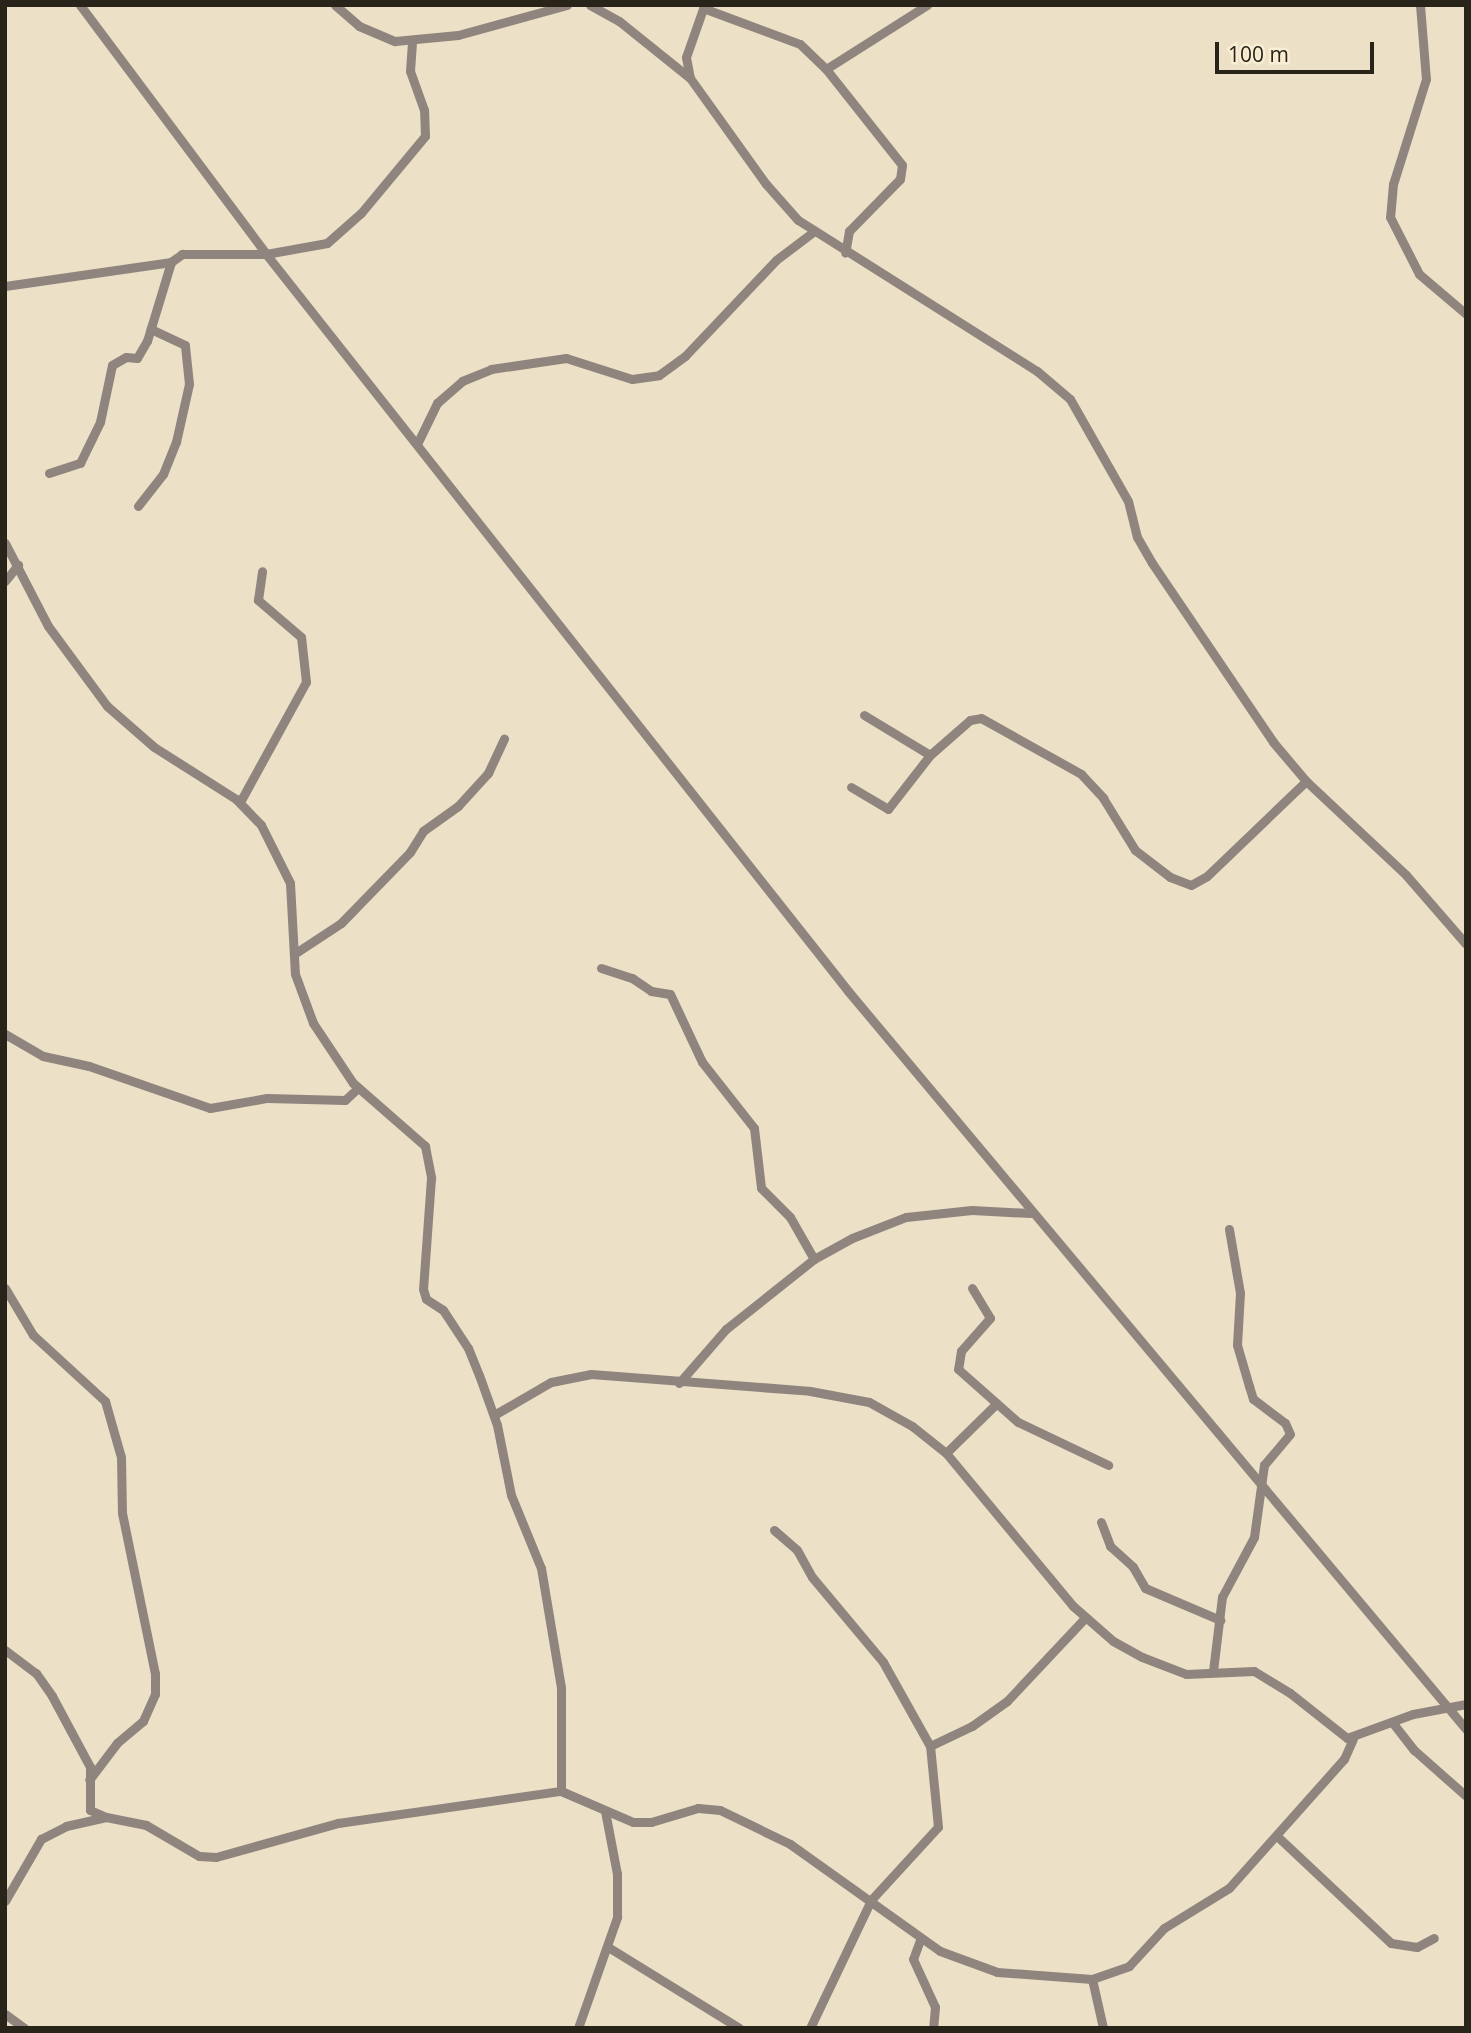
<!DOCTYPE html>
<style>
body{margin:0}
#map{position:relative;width:1471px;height:2033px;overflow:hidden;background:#ece0c6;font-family:"Open Sans",sans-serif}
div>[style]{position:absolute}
.street>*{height:9px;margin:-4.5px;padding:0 4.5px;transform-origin:4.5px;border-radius:4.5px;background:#90857e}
span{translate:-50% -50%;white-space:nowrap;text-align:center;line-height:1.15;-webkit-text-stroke:6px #f9eed3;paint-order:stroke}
.frame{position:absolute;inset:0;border:7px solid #28241a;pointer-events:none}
.scale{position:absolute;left:1215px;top:42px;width:159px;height:32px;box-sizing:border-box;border:4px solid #28241a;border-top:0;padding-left:9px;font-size:21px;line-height:24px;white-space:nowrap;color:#28241a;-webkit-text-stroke:5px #f9eed3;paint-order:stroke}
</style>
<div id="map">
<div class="street">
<i style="left:80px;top:5px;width:311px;rotate:53.2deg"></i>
<i style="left:266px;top:254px;width:939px;rotate:51.7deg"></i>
<i style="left:848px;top:991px;width:963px;rotate:50.06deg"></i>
<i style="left:335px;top:5px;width:32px;rotate:41deg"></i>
<i style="left:359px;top:26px;width:39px;rotate:23deg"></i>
<i style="left:395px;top:41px;width:63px;rotate:-5.4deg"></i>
<i style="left:458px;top:35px;width:113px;rotate:-15.4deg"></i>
<i style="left:590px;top:5px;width:33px;rotate:29deg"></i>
<i style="left:619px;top:21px;width:91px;rotate:38.8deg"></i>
<i style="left:690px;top:78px;width:130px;rotate:54.4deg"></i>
<i style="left:766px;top:184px;width:48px;rotate:48.4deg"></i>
<i style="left:798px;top:220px;width:283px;rotate:32.3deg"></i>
<i style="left:1037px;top:371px;width:43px;rotate:40.3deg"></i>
<i style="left:1070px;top:399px;width:117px;rotate:60.4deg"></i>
<i style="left:1128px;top:501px;width:37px;rotate:76deg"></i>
<i style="left:1137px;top:537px;width:30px;rotate:60deg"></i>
<i style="left:1152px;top:563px;width:216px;rotate:55.9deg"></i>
<i style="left:1273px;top:742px;width:51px;rotate:49.8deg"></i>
<i style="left:1306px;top:781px;width:137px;rotate:43.2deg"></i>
<i style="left:1406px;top:875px;width:91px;rotate:49deg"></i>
<i style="left:1420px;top:5px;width:74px;rotate:85.4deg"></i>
<i style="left:1426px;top:79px;width:110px;rotate:107.4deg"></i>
<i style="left:1393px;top:184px;width:33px;rotate:95deg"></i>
<i style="left:1390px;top:217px;width:64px;rotate:63deg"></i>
<i style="left:1419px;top:274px;width:62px;rotate:40.4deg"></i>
<i style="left:703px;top:8px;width:103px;rotate:20.4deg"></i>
<i style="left:800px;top:44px;width:36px;rotate:44deg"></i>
<i style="left:826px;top:69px;width:122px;rotate:51.6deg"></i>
<i style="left:902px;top:165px;width:14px;rotate:98deg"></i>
<i style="left:900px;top:179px;width:73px;rotate:134.4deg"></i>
<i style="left:849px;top:231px;width:22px;rotate:100deg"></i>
<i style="left:826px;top:69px;width:120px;rotate:-32.4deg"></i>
<i style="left:690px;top:78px;width:21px;rotate:-101deg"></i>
<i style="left:686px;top:57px;width:54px;rotate:-70.6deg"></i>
<i style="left:5px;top:286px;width:168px;rotate:-8.2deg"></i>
<i style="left:171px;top:262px;width:14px;rotate:-36deg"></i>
<i style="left:182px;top:254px;width:84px"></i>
<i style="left:266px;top:254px;width:62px;rotate:-10.2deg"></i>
<i style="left:327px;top:243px;width:45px;rotate:-41.4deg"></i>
<i style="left:361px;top:213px;width:100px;rotate:-50.3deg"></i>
<i style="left:425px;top:136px;width:26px;rotate:-92deg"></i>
<i style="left:424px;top:110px;width:41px;rotate:-109.7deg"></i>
<i style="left:410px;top:71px;width:31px;rotate:-86deg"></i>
<i style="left:417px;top:444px;width:46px;rotate:-64deg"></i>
<i style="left:437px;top:403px;width:33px;rotate:-41deg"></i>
<i style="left:462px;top:381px;width:31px;rotate:-22deg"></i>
<i style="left:491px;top:369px;width:76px;rotate:-8.3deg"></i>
<i style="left:566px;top:358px;width:69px;rotate:17.7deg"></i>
<i style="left:632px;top:379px;width:27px;rotate:-8deg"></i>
<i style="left:659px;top:375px;width:32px;rotate:-36deg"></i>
<i style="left:685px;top:356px;width:132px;rotate:-46.5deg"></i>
<i style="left:776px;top:260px;width:46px;rotate:-37.1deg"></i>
<i style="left:49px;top:473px;width:33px;rotate:-18deg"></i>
<i style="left:80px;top:463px;width:46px;rotate:-64deg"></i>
<i style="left:100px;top:422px;width:58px;rotate:-78.1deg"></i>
<i style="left:112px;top:365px;width:16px;rotate:-30deg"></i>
<i style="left:126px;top:357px;width:11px;rotate:5deg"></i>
<i style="left:137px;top:358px;width:20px;rotate:-60deg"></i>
<i style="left:147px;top:341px;width:83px;rotate:-73.1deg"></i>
<i style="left:138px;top:506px;width:41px;rotate:-52deg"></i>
<i style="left:163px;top:474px;width:35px;rotate:-68deg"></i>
<i style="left:176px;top:442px;width:59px;rotate:-77.4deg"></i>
<i style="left:189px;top:384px;width:39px;rotate:-96deg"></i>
<i style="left:185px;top:345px;width:38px;rotate:-155deg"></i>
<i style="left:5px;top:543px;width:93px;rotate:62.6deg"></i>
<i style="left:48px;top:626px;width:99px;rotate:53.6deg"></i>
<i style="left:107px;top:706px;width:62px;rotate:41.1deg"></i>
<i style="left:154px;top:747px;width:97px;rotate:32.4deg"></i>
<i style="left:236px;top:799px;width:36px;rotate:46deg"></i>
<i style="left:261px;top:825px;width:65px;rotate:63.4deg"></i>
<i style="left:290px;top:883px;width:91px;rotate:86.9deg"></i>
<i style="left:295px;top:974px;width:52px;rotate:69.8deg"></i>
<i style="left:313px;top:1023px;width:72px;rotate:56.3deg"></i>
<i style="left:353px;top:1083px;width:96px;rotate:41.2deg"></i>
<i style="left:425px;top:1146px;width:33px;rotate:79deg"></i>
<i style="left:431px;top:1178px;width:111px;rotate:94.1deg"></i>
<i style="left:423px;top:1289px;width:10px;rotate:73deg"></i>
<i style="left:426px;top:1299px;width:20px;rotate:33deg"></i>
<i style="left:443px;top:1310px;width:45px;rotate:56.7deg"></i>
<i style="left:468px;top:1348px;width:29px;rotate:68deg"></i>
<i style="left:479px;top:1375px;width:53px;rotate:70.2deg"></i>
<i style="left:497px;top:1425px;width:71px;rotate:78.7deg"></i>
<i style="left:511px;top:1495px;width:79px;rotate:67.7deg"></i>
<i style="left:541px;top:1568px;width:122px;rotate:80.5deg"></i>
<i style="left:561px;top:1688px;width:103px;rotate:90deg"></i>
<i style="left:5px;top:581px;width:21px;rotate:-51deg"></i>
<i style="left:864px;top:715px;width:77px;rotate:31.2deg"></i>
<i style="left:851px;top:787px;width:43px;rotate:30.7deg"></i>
<i style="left:888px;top:809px;width:68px;rotate:-52.1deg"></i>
<i style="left:930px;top:755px;width:53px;rotate:-41.2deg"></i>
<i style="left:970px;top:720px;width:11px;rotate:-10deg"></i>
<i style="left:981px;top:718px;width:115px;rotate:29.2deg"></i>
<i style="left:1081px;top:774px;width:33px;rotate:47deg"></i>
<i style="left:1103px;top:798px;width:61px;rotate:58.4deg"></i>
<i style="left:1135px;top:850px;width:44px;rotate:37.6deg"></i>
<i style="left:1170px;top:877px;width:22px;rotate:21deg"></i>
<i style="left:1191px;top:885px;width:18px;rotate:-29deg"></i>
<i style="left:1207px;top:876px;width:137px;rotate:-43.8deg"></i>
<i style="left:240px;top:802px;width:137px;rotate:-61.2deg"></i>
<i style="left:306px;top:682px;width:45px;rotate:-96.3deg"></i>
<i style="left:301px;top:637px;width:57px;rotate:-139.3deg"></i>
<i style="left:258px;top:600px;width:29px;rotate:-82deg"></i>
<i style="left:294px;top:954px;width:56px;rotate:-33.4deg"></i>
<i style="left:341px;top:923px;width:99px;rotate:-45.8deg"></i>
<i style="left:410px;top:852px;width:25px;rotate:-58deg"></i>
<i style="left:423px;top:831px;width:43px;rotate:-35.5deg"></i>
<i style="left:458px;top:806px;width:45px;rotate:-47.7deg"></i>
<i style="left:488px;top:773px;width:38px;rotate:-65deg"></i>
<i style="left:601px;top:968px;width:33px;rotate:18deg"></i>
<i style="left:632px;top:978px;width:23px;rotate:34deg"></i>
<i style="left:651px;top:991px;width:19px;rotate:9deg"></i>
<i style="left:670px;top:994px;width:75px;rotate:64.8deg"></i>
<i style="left:702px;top:1062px;width:84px;rotate:51.8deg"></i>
<i style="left:754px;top:1128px;width:60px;rotate:83.3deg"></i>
<i style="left:761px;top:1188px;width:41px;rotate:45deg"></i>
<i style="left:790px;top:1217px;width:48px;rotate:60.3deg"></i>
<i style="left:5px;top:1034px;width:44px;rotate:30.1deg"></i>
<i style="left:43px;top:1056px;width:47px;rotate:12.3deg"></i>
<i style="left:89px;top:1066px;width:128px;rotate:19.1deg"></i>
<i style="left:210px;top:1108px;width:58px;rotate:-10deg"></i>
<i style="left:267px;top:1098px;width:78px;rotate:1.5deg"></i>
<i style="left:345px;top:1100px;width:18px;rotate:-43deg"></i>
<i style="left:5px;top:1288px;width:55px;rotate:59.2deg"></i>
<i style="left:33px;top:1335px;width:98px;rotate:42.5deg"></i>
<i style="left:105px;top:1401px;width:58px;rotate:74.1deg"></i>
<i style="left:121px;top:1457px;width:56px;rotate:89deg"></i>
<i style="left:122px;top:1513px;width:164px;rotate:78.4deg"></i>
<i style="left:155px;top:1674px;width:20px;rotate:90deg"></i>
<i style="left:155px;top:1694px;width:30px;rotate:114deg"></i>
<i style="left:143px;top:1721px;width:34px;rotate:140deg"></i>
<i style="left:117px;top:1743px;width:46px;rotate:127.1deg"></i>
<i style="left:972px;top:1288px;width:35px;rotate:59deg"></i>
<i style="left:990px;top:1318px;width:44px;rotate:131.3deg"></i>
<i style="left:961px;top:1351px;width:18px;rotate:99deg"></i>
<i style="left:958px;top:1369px;width:80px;rotate:41.5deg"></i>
<i style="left:1018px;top:1422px;width:100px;rotate:25.5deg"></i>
<i style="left:679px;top:1383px;width:72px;rotate:-49deg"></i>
<i style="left:726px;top:1329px;width:112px;rotate:-38.5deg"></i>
<i style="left:814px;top:1259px;width:43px;rotate:-28.9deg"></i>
<i style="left:852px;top:1238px;width:58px;rotate:-21.3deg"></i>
<i style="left:906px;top:1217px;width:66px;rotate:-6.1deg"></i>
<i style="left:972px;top:1210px;width:58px;rotate:3deg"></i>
<i style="left:494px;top:1415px;width:66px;rotate:-30.1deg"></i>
<i style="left:551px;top:1382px;width:41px;rotate:-11.3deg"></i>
<i style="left:591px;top:1374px;width:220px;rotate:4.4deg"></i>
<i style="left:810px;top:1391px;width:60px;rotate:10.6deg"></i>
<i style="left:869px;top:1402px;width:49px;rotate:29.2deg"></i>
<i style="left:912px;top:1426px;width:43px;rotate:38.5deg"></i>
<i style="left:946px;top:1453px;width:199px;rotate:50.3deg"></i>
<i style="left:1073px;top:1606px;width:53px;rotate:41.2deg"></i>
<i style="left:1113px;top:1641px;width:33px;rotate:29deg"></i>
<i style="left:1142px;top:1657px;width:47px;rotate:21.1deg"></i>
<i style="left:1186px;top:1674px;width:68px;rotate:-2.5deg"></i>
<i style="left:1254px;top:1671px;width:42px;rotate:31.4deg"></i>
<i style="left:1290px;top:1693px;width:73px;rotate:38.3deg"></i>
<i style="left:1347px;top:1738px;width:70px;rotate:-20deg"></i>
<i style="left:1413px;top:1714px;width:54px;rotate:-10.7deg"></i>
<i style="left:946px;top:1453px;width:71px;rotate:-44.4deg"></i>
<i style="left:1101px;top:1522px;width:26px;rotate:69deg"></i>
<i style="left:1110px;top:1546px;width:31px;rotate:42deg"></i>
<i style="left:1133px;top:1567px;width:24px;rotate:60deg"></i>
<i style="left:1145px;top:1588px;width:82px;rotate:23.1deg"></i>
<i style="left:774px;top:1530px;width:30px;rotate:41deg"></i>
<i style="left:797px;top:1550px;width:31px;rotate:61deg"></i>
<i style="left:812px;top:1577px;width:111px;rotate:50.1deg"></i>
<i style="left:883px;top:1662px;width:96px;rotate:60.8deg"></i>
<i style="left:5px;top:1650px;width:39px;rotate:37deg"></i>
<i style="left:36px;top:1673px;width:28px;rotate:55deg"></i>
<i style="left:52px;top:1696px;width:81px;rotate:61.8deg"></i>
<i style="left:90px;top:1767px;width:43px;rotate:90deg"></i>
<i style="left:90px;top:1810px;width:17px;rotate:24deg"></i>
<i style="left:1213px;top:1671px;width:75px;rotate:-83.1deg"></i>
<i style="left:1222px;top:1597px;width:68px;rotate:-61.9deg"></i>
<i style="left:1254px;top:1537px;width:73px;rotate:-82.1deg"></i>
<i style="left:1264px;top:1465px;width:40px;rotate:-50deg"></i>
<i style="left:1290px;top:1434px;width:12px;rotate:-114deg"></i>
<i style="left:1285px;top:1423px;width:40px;rotate:-143deg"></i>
<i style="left:1253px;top:1399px;width:14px;rotate:-107deg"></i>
<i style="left:1249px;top:1386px;width:43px;rotate:-106.3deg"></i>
<i style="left:1237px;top:1345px;width:52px;rotate:-86.7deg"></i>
<i style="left:1240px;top:1293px;width:65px;rotate:-99.8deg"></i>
<i style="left:1392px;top:1722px;width:36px;rotate:52deg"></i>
<i style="left:1414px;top:1750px;width:69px;rotate:41.5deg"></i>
<i style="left:1278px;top:1837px;width:155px;rotate:43.2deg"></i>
<i style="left:1391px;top:1943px;width:26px;rotate:9deg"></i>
<i style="left:1417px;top:1947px;width:19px;rotate:-28deg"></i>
<i style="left:5px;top:1901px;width:72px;rotate:-59.9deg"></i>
<i style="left:41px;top:1839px;width:28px;rotate:-27deg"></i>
<i style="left:66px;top:1826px;width:41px;rotate:-12.7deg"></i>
<i style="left:106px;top:1817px;width:41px;rotate:11.3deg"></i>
<i style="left:146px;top:1825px;width:61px;rotate:30.3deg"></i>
<i style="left:199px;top:1856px;width:17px;rotate:3deg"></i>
<i style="left:216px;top:1857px;width:127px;rotate:-15.6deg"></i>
<i style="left:338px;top:1823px;width:225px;rotate:-8.2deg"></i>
<i style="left:561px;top:1791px;width:78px;rotate:23.3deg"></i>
<i style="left:633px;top:1822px;width:18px"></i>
<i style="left:651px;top:1822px;width:49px;rotate:-16.6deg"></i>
<i style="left:698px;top:1808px;width:22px;rotate:5deg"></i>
<i style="left:720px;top:1810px;width:78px;rotate:25.9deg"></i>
<i style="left:790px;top:1844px;width:184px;rotate:35.5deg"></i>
<i style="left:940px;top:1951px;width:61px;rotate:20.2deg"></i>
<i style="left:997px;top:1972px;width:95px;rotate:4.2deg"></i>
<i style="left:1092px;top:1979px;width:39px;rotate:-19deg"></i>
<i style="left:1129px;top:1966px;width:52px;rotate:-47.4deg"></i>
<i style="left:1164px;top:1928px;width:76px;rotate:-31.6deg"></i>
<i style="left:1229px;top:1888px;width:173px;rotate:-48.3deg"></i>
<i style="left:1344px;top:1759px;width:22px;rotate:-66deg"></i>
<i style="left:920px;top:1940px;width:20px;rotate:110deg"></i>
<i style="left:913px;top:1959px;width:53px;rotate:65.4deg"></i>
<i style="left:935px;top:2007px;width:21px;rotate:95deg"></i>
<i style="left:608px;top:1947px;width:154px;rotate:31.7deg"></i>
<i style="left:1092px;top:1979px;width:50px;rotate:77.3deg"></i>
<i style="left:5px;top:2014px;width:24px;rotate:36deg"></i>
<i style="left:578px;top:2028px;width:118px;rotate:-70.6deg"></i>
<i style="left:617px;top:1917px;width:43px;rotate:-90deg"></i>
<i style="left:617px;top:1874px;width:64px;rotate:-100.8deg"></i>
<i style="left:810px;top:2028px;width:142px;rotate:-64.5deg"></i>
<i style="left:871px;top:1900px;width:99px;rotate:-47.5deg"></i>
<i style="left:938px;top:1827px;width:81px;rotate:-95.6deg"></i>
<i style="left:930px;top:1746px;width:47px;rotate:-25.5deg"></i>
<i style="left:972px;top:1726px;width:43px;rotate:-35.5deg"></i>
<i style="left:1007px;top:1701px;width:114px;rotate:-46.8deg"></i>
</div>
<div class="frame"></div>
<div class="scale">100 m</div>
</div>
